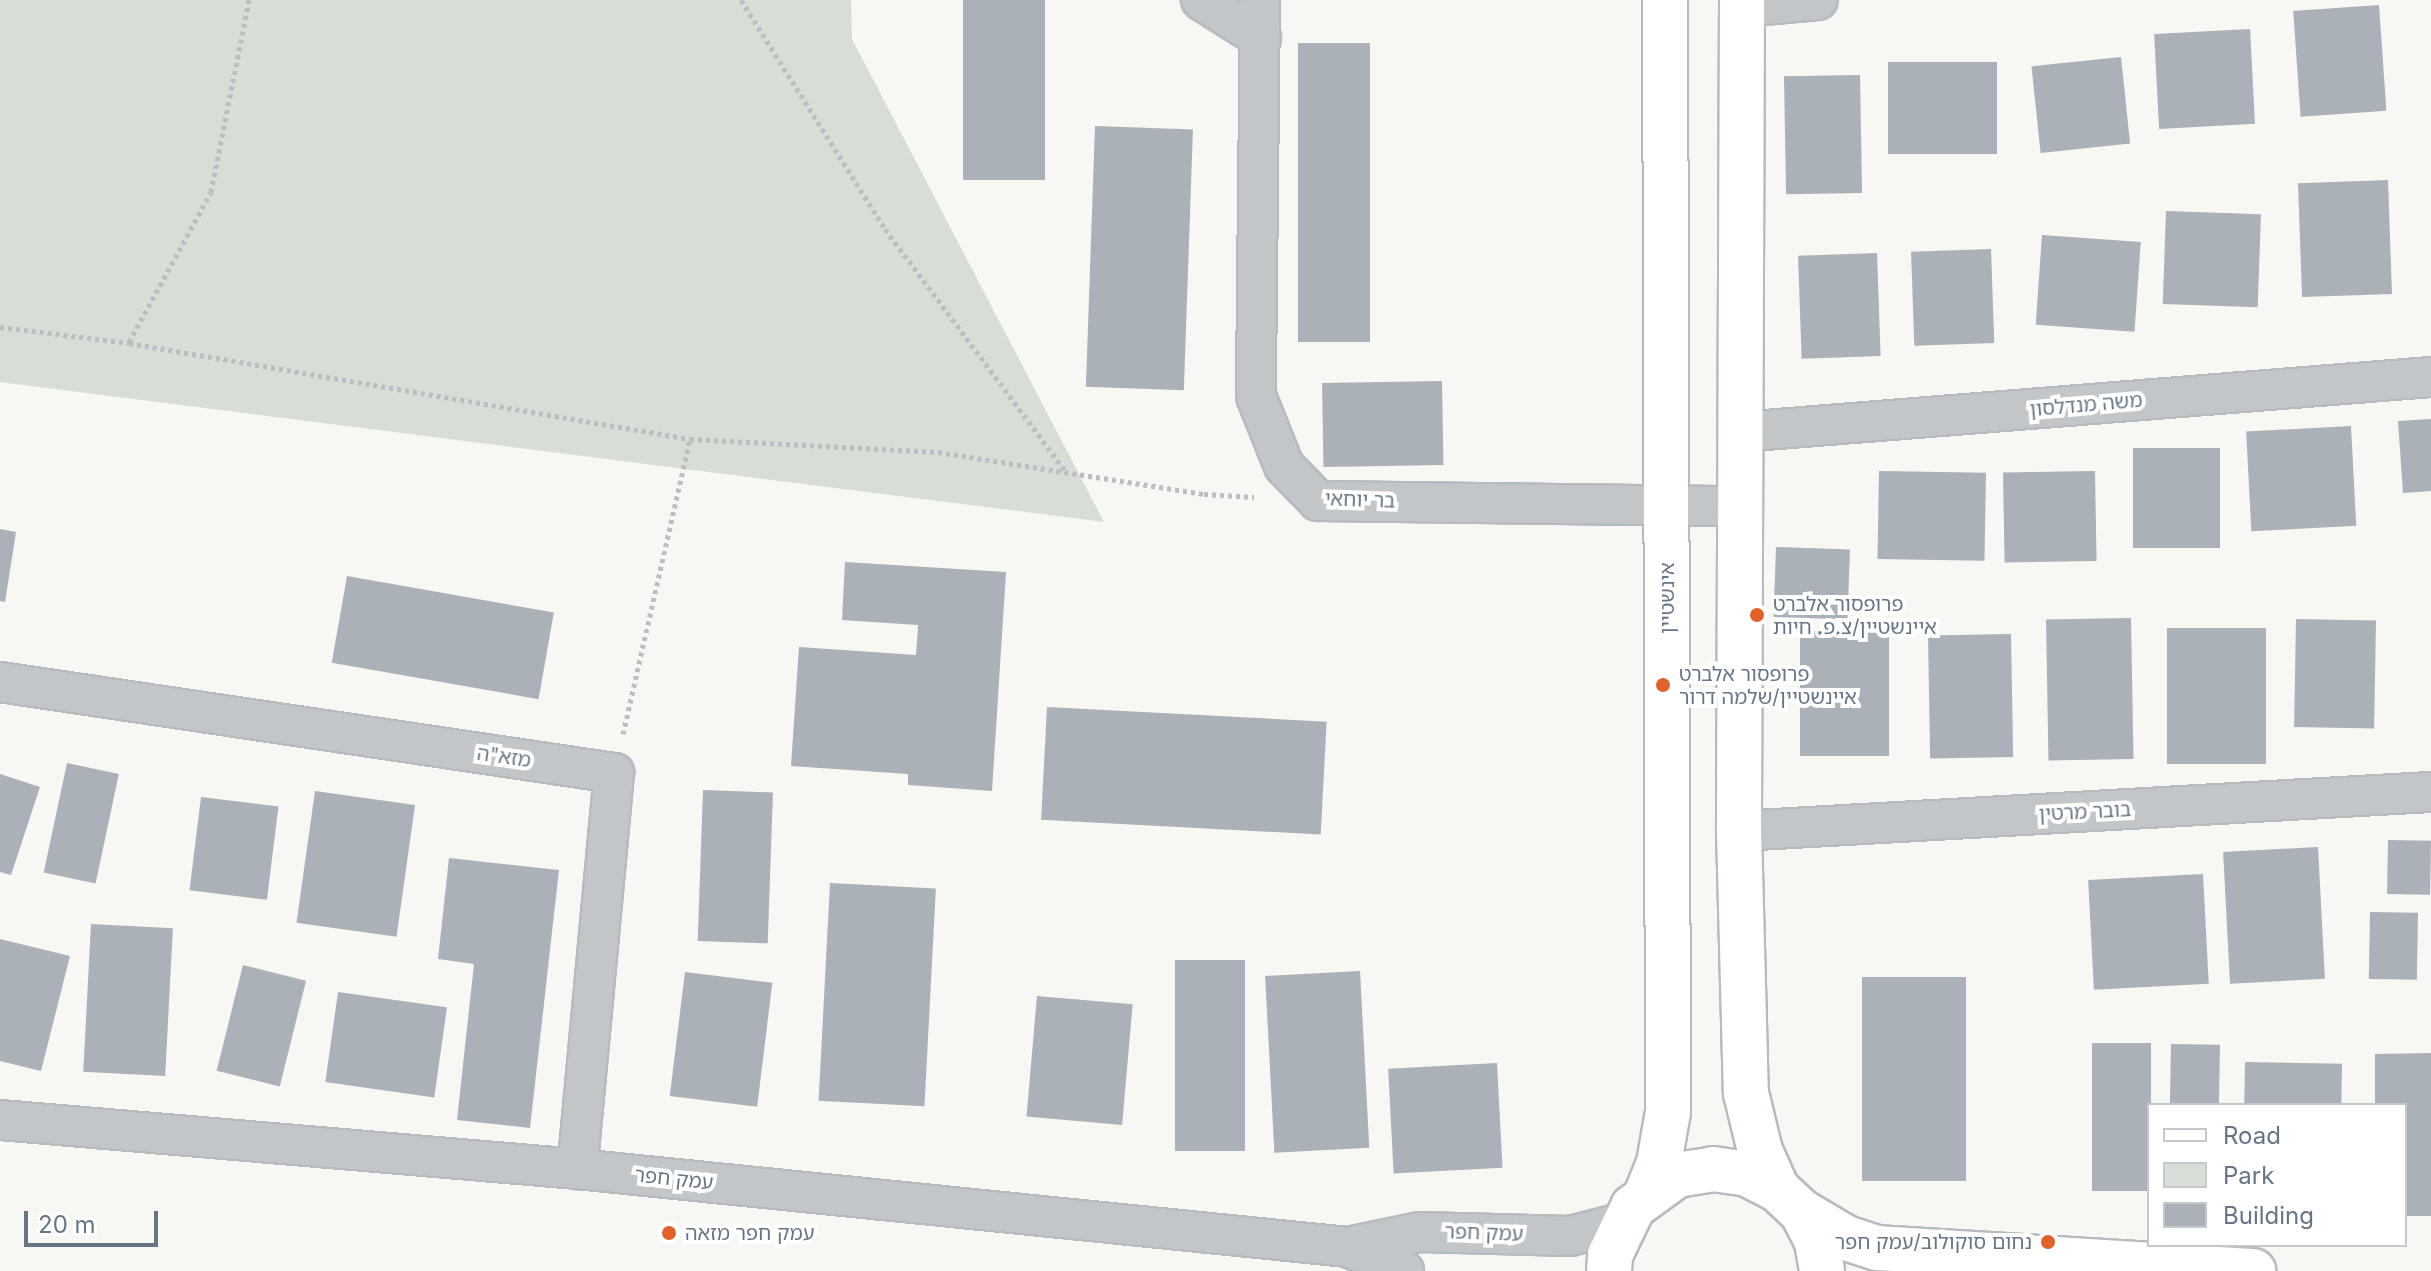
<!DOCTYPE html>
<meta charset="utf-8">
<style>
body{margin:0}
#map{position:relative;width:2431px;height:1271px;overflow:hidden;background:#f7f7f4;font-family:Inter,"Noto Sans Hebrew",sans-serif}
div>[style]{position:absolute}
.green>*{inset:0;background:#d7ded5}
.building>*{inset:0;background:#aab1b8;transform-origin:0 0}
.path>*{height:5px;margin-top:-2.5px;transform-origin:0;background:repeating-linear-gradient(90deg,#bcbec1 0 4px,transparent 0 8px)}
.roads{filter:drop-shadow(2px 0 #b6bbc0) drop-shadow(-2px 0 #b6bbc0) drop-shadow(0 2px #b6bbc0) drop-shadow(0 -2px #b6bbc0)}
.minor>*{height:38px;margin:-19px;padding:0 19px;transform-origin:19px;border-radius:19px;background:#c2c6c9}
.secondary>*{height:44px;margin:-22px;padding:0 22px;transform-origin:22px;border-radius:22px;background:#fff}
.dots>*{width:22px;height:22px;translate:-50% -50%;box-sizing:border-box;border:4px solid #fff;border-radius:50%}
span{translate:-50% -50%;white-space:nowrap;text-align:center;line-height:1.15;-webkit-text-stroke:8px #fff;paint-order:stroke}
.street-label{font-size:20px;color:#667585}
.poi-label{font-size:20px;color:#667585}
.left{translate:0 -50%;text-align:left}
.right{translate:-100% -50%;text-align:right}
.legend{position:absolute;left:2147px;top:1103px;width:260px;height:144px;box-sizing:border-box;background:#fff;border:2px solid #c2c8ce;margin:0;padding:10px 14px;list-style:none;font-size:24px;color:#667585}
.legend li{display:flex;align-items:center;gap:16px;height:40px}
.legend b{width:40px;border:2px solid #c2c8ce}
.scale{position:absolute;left:24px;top:1211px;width:134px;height:36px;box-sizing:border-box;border:4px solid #667585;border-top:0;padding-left:10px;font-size:24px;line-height:28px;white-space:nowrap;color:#667585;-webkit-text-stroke:6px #fff;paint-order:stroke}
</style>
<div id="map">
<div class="green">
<i style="clip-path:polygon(0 0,851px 0,852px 39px,1104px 522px,0 382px)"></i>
</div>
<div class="building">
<i style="left:963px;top:0;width:82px;height:180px"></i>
<i style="left:2379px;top:5px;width:106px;height:86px;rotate:86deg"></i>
<i style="left:2250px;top:29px;width:95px;height:96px;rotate:87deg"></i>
<i style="left:1298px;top:43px;width:72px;height:299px"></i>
<i style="left:2121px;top:57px;width:87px;height:90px;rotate:84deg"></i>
<i style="left:1888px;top:62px;width:109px;height:92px"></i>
<i style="left:1860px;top:75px;width:118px;height:76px;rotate:89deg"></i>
<i style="left:1095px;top:126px;width:98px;height:261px;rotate:2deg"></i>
<i style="left:2388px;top:180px;width:114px;height:90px;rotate:88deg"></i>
<i style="left:2166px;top:211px;width:95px;height:93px;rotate:2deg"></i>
<i style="left:2042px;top:235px;width:99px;height:90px;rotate:4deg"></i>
<i style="left:1991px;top:249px;width:94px;height:80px;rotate:88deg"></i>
<i style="left:1877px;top:253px;width:103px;height:79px;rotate:88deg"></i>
<i style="left:1442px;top:381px;width:84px;height:120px;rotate:89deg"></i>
<i style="clip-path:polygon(2431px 419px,2431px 491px,2403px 493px,2398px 421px)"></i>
<i style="left:2351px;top:426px;width:100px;height:105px;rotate:87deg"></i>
<i style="left:2133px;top:448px;width:87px;height:100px"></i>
<i style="left:1879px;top:471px;width:107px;height:88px;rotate:1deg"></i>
<i style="left:2095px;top:471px;width:90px;height:92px;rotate:89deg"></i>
<i style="clip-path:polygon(0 529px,16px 532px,5px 602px,0 601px)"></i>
<i style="left:1776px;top:547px;width:74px;height:70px;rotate:2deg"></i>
<i style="clip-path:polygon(845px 562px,1006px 572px,992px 791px,908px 785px,908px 774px,791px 766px,799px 647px,916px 655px,918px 625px,842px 620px)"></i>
<i style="left:347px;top:576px;width:210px;height:88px;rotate:10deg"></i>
<i style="left:2131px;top:618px;width:141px;height:85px;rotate:89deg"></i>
<i style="left:2296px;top:619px;width:80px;height:108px;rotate:1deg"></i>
<i style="left:2167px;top:628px;width:99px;height:136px"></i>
<i style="left:1800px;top:631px;width:89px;height:125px"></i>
<i style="left:2011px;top:634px;width:123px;height:83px;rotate:89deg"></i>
<i style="left:1047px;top:707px;width:280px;height:113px;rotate:3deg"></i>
<i style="left:67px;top:763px;width:53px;height:112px;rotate:12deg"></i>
<i style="clip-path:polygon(0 774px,40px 787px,11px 875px,0 872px)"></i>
<i style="left:703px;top:790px;width:70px;height:151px;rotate:2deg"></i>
<i style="left:315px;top:791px;width:101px;height:133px;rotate:8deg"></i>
<i style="left:201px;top:797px;width:78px;height:94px;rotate:7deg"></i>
<i style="left:2388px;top:840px;width:43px;height:54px;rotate:1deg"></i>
<i style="left:2318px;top:847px;width:132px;height:95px;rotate:87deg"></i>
<i style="clip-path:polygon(449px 858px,559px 870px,530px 1128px,457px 1120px,474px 964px,438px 959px)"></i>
<i style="left:2203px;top:874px;width:110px;height:115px;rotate:87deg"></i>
<i style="left:830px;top:883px;width:106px;height:218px;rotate:3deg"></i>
<i style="left:2370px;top:912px;width:48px;height:67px;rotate:1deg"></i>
<i style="left:91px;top:924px;width:82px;height:148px;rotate:3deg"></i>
<i style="clip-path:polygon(0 939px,70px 956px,41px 1071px,0 1061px)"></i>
<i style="left:1175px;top:960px;width:70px;height:191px"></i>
<i style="left:243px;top:965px;width:65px;height:109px;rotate:14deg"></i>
<i style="left:1360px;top:971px;width:177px;height:95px;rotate:87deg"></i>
<i style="left:685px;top:972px;width:88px;height:125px;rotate:7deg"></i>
<i style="left:1862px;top:977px;width:104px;height:204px"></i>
<i style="left:338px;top:992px;width:110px;height:91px;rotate:8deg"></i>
<i style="left:1037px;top:996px;width:96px;height:121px;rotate:5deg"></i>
<i style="left:2092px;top:1043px;width:59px;height:148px"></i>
<i style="left:2171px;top:1044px;width:49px;height:61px;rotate:1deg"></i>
<i style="clip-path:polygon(2431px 1053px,2431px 1216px,2405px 1216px,2405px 1105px,2375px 1105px,2375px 1054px)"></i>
<i style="left:2245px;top:1062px;width:97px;height:43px;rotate:1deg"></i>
<i style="left:1497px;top:1063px;width:105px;height:109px;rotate:87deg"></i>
</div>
<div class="path">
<i style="left:741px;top:0;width:271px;rotate:57.8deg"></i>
<i style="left:885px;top:229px;width:303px;rotate:53.3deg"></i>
<i style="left:0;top:327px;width:130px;rotate:7.1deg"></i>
<i style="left:129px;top:343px;width:569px;rotate:9.71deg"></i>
<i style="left:690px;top:439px;width:248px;rotate:3deg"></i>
<i style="left:938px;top:452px;width:269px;rotate:9deg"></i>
<i style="left:1204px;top:494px;width:50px;rotate:3.4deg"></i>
<i style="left:129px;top:342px;width:171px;rotate:-61.3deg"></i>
<i style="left:211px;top:192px;width:196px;rotate:-78.8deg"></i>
<i style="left:623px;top:734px;width:303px;rotate:-77.2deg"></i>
</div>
<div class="roads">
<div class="minor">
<i style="left:1201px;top:0;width:71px;rotate:32.3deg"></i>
<i style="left:1260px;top:0;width:396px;rotate:90.6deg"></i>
<i style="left:1256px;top:396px;width:75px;rotate:68.2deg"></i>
<i style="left:1284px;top:466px;width:49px;rotate:45.8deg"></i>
<i style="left:1318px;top:501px;width:422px;rotate:0.7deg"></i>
<i style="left:1742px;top:7px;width:76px;rotate:-5.3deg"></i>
<i style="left:1740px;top:432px;width:693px;rotate:-4.55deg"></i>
<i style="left:0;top:682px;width:621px;rotate:8.43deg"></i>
<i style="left:614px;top:773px;width:398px;rotate:95.3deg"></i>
<i style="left:1739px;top:831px;width:693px;rotate:-3.23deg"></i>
<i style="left:0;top:1120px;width:579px;rotate:4.85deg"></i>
<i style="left:577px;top:1169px;width:774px;rotate:5.78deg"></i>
<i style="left:1347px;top:1247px;width:62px;rotate:22.8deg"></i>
<i style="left:1347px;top:1247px;width:75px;rotate:-11.6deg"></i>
<i style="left:1420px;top:1232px;width:150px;rotate:1.5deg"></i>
<i style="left:1570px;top:1236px;width:53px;rotate:-14.3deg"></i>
</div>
<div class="secondary">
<i style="left:1742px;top:0;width:831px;rotate:90.21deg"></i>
<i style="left:1739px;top:831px;width:262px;rotate:88.5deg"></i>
<i style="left:1746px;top:1093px;width:60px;rotate:76.4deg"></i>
<i style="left:1760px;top:1151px;width:42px;rotate:65.9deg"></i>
<i style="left:1647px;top:1193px;width:32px;rotate:-68deg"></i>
<i style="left:1659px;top:1163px;width:52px;rotate:-80deg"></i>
<i style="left:1668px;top:1112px;width:1112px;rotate:-90.15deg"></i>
<i style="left:1802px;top:1212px;width:51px;rotate:30.6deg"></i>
<i style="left:1846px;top:1238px;width:33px;rotate:18deg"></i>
<i style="left:1877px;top:1248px;width:377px;rotate:3.5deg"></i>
<i style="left:1609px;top:1271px;width:16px;rotate:-86deg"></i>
<i style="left:1610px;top:1255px;width:53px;rotate:-64.4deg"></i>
<i style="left:1633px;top:1207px;width:54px;rotate:-36deg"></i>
<i style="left:1677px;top:1175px;width:36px;rotate:-9deg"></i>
<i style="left:1713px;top:1169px;width:34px;rotate:8deg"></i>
<i style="left:1747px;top:1174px;width:34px;rotate:27deg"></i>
<i style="left:1777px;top:1189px;width:34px;rotate:43deg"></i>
<i style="left:1802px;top:1212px;width:34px;rotate:63deg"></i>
<i style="left:1817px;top:1242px;width:29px;rotate:80deg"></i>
</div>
</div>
<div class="dots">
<i style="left:1757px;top:615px;background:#e26128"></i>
<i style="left:1663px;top:685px;background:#e26128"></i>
<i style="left:669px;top:1233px;background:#e26128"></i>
<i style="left:2048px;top:1242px;background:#e26128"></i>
</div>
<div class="street-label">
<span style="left:2086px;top:405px;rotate:-5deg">משה מנדלסון</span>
<span style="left:1360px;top:500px;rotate:2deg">בר יוחאי</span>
<span style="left:1667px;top:598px;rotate:-90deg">אינשטיין</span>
<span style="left:504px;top:757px;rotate:8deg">מזא"ה</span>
<span style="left:2085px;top:812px;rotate:-3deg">בובר מרטין</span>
<span style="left:674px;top:1179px;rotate:6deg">עמק חפר</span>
<span style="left:1484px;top:1233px;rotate:2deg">עמק חפר</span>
</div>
<div class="poi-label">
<span class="left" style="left:1773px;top:616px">פרופסור אלברט<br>איינשטיין/צ.פ. חיות</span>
<span class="left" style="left:1679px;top:686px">פרופסור אלברט<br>איינשטיין/שלמה דרור</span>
<span class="left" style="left:685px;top:1233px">עמק חפר מזאה</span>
<span class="right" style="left:2032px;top:1242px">נחום סוקולוב/עמק חפר</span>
</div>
<ul class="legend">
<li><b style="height:10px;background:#fff"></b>Road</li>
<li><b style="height:22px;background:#d7ded5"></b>Park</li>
<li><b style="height:22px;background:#aab1b8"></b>Building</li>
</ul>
<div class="scale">20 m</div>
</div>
